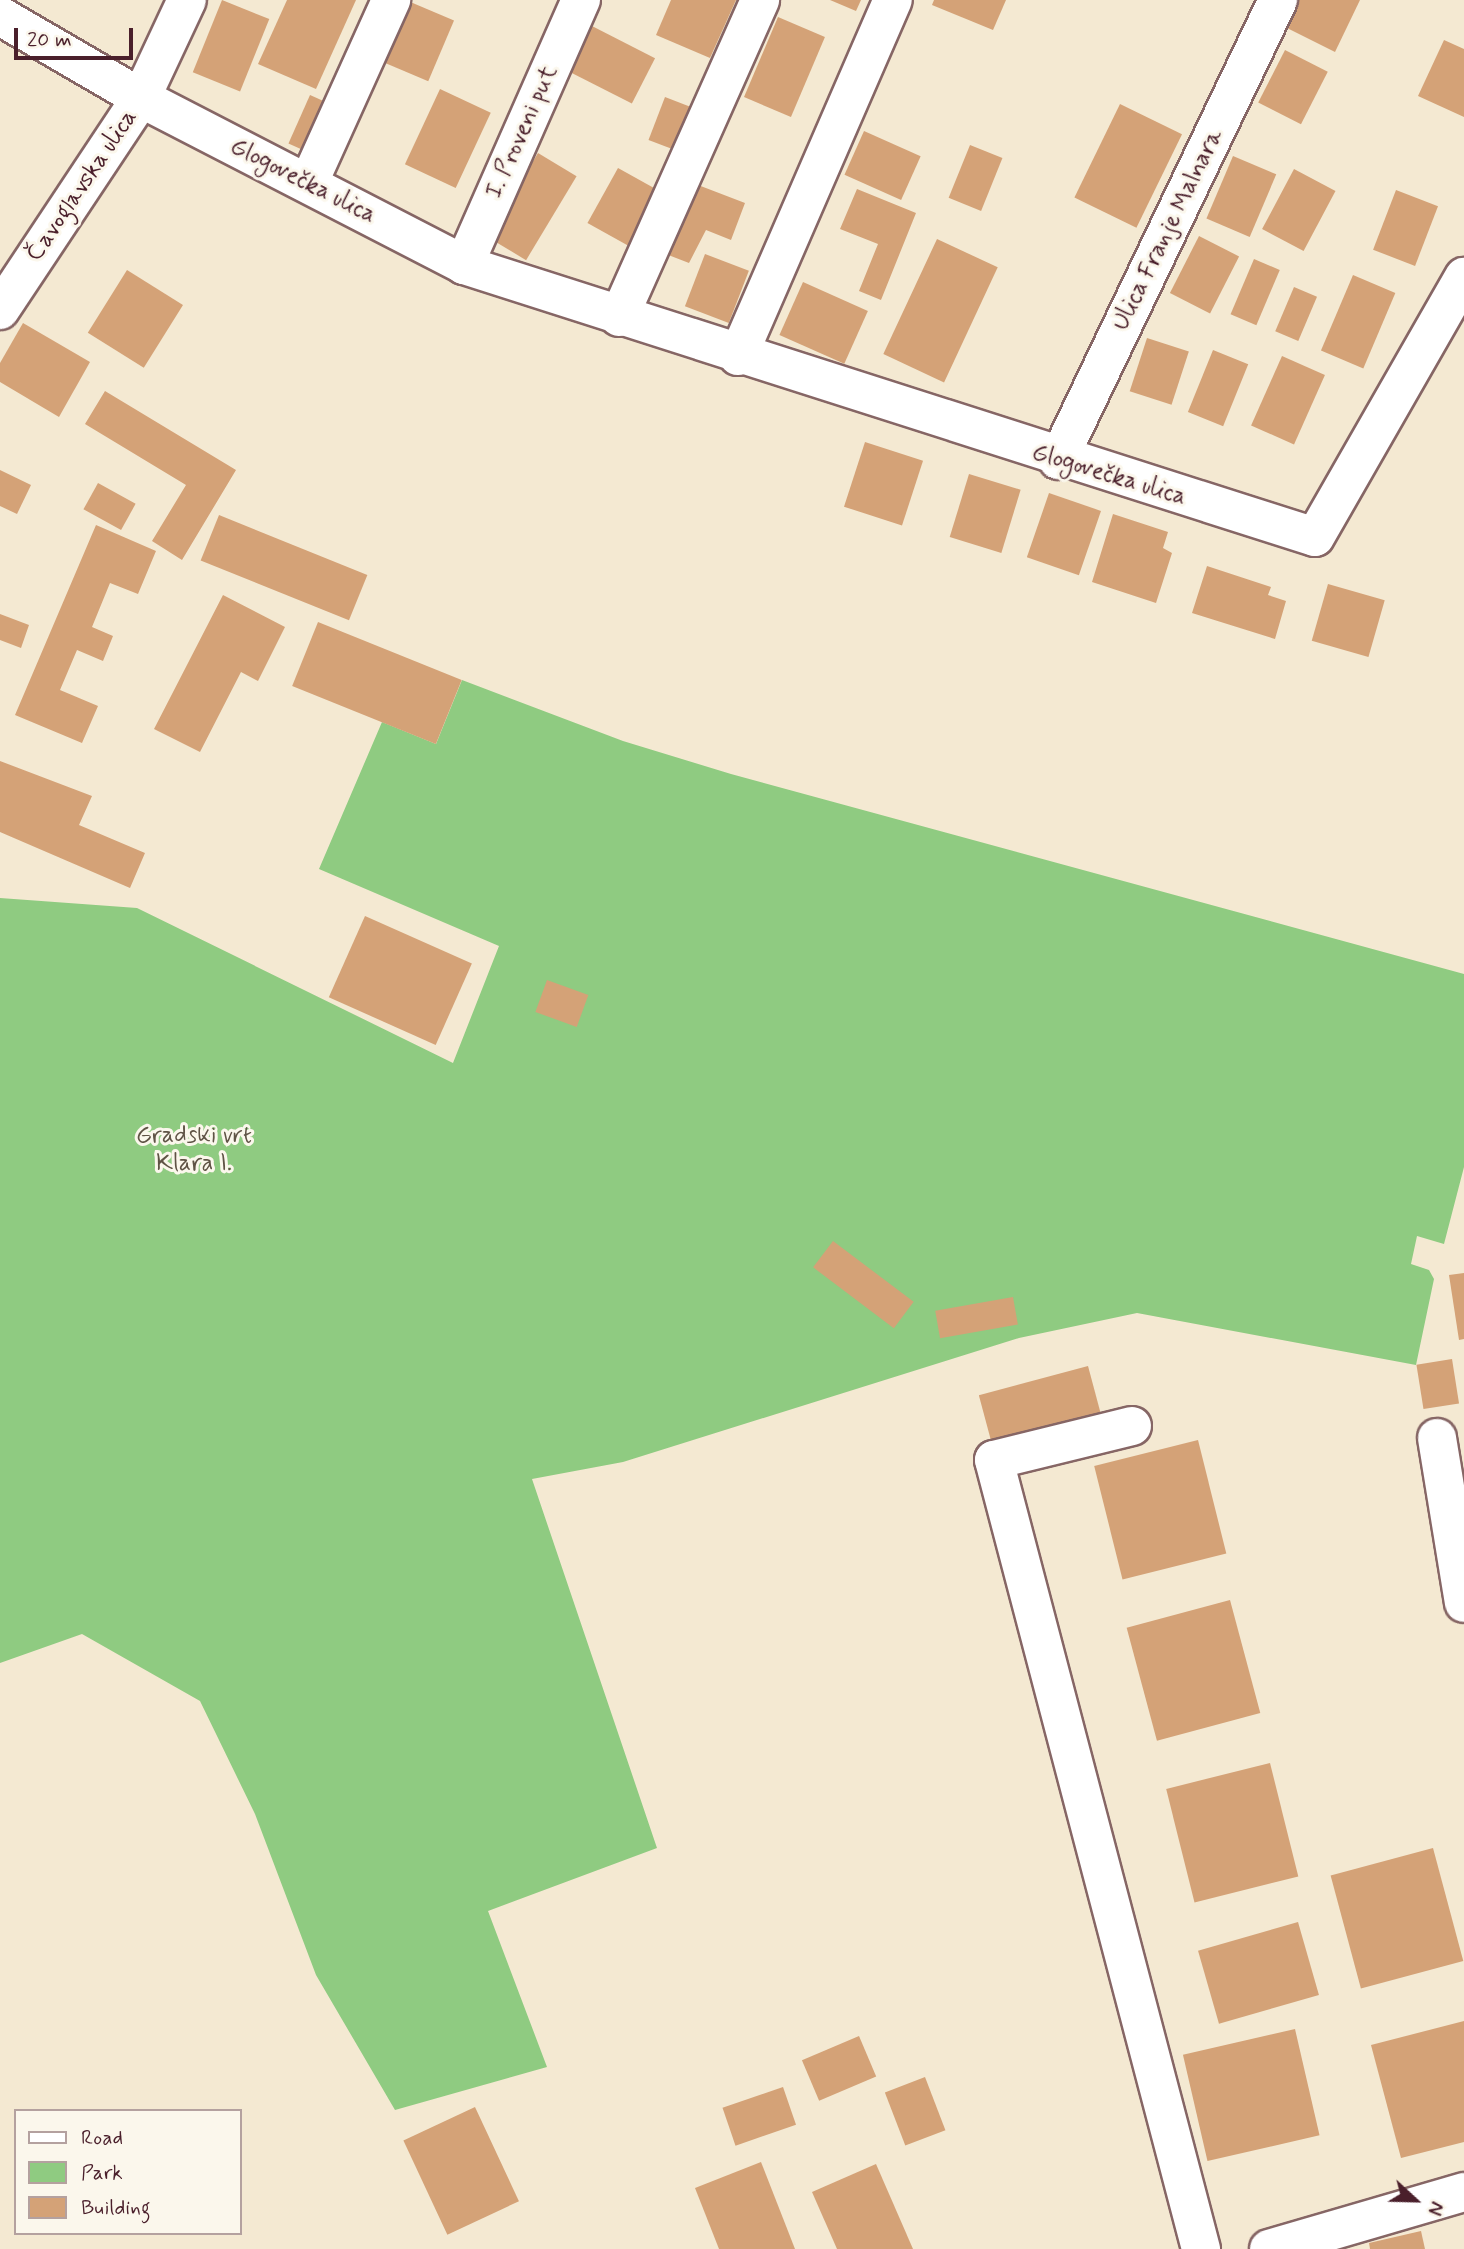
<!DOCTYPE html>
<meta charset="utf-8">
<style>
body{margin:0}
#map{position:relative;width:1464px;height:2249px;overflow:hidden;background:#f4e9d2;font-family:Mynerve,sans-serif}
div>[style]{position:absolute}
.green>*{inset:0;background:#8fcb81}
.building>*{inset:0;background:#d4a277;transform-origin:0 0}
.roads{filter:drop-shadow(2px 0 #866665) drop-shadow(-2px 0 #866665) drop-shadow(0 2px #866665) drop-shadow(0 -2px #866665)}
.minor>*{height:38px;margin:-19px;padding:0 19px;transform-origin:19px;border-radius:19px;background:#fff}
span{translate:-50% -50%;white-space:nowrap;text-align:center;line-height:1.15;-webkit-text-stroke:6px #fbf7ec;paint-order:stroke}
.street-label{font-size:24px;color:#4a1f2b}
.park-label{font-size:24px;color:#5f5345}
.legend{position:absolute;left:14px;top:2109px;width:228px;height:126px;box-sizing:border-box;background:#fbf7ec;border:2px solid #b4a19f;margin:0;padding:9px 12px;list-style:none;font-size:21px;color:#4a1f2b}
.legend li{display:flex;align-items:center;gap:14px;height:35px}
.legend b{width:35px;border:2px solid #b4a19f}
.north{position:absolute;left:1380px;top:2165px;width:70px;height:70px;-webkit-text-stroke:5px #fbf7ec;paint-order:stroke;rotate:112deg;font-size:19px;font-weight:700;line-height:28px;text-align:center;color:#4a1f2b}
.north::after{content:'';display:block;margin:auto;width:24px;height:32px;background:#4a1f2b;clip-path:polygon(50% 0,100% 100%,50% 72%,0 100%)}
.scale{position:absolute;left:14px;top:28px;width:119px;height:32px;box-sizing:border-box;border:4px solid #4a1f2b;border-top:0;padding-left:9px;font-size:21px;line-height:24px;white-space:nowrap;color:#4a1f2b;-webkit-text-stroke:5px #fbf7ec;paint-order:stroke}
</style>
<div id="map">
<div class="green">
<i style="clip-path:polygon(462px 680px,623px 741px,731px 774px,1464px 974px,1464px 1167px,1444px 1244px,1417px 1236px,1411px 1264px,1429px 1270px,1434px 1279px,1416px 1365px,1137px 1313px,1019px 1338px,623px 1462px,532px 1479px,657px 1848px,488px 1911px,547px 2067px,395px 2110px,316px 1975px,255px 1814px,200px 1701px,82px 1634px,0 1663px,0 898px,137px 908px,453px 1063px,499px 946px,319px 869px,382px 722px,436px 744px)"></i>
</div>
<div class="building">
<i style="left:222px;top:0;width:51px;height:78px;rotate:22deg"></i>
<i style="clip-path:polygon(287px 0,356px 0,316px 89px,258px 64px)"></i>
<i style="clip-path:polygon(671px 0,736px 0,710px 58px,656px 35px)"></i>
<i style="clip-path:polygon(830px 0,861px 0,856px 11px)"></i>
<i style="clip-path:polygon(934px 0,1006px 0,993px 30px,932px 5px)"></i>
<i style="clip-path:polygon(1298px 0,1360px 0,1335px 52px,1285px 27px)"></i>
<i style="left:408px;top:1px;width:50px;height:66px;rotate:23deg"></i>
<i style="left:778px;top:17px;width:51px;height:87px;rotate:23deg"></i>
<i style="left:590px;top:25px;width:73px;height:51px;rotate:27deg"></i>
<i style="clip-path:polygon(1444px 40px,1464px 49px,1464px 117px,1418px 96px)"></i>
<i style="left:1285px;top:50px;width:48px;height:59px;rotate:27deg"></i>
<i style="left:440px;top:89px;width:56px;height:83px;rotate:25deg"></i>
<i style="left:310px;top:95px;width:27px;height:53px;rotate:24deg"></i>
<i style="left:665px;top:97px;width:36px;height:46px;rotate:21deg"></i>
<i style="left:1120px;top:104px;width:69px;height:104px;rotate:26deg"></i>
<i style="left:864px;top:131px;width:62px;height:48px;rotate:24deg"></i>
<i style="left:970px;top:145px;width:35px;height:57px;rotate:22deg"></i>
<i style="left:538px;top:153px;width:45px;height:98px;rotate:31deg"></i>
<i style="left:1233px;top:156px;width:47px;height:68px;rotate:23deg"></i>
<i style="left:618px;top:168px;width:55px;height:63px;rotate:29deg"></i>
<i style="left:1294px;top:169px;width:47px;height:68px;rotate:28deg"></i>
<i style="clip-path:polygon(685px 180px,745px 203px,731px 240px,706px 230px,689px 263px,658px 251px)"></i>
<i style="clip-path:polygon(857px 189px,916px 213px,881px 300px,859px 291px,878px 244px,840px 229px)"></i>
<i style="left:1396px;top:190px;width:45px;height:64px;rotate:21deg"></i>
<i style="left:1199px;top:236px;width:45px;height:64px;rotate:27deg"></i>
<i style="left:937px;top:239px;width:67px;height:127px;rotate:25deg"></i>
<i style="left:705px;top:254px;width:47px;height:56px;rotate:21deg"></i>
<i style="left:1254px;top:259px;width:28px;height:60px;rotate:23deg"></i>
<i style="left:127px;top:270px;width:66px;height:74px;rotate:32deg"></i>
<i style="left:1353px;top:275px;width:46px;height:82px;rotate:23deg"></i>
<i style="left:803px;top:282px;width:71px;height:58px;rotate:24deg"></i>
<i style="left:1294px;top:287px;width:25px;height:48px;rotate:23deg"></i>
<i style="clip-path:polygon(23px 323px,90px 362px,59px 417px,0 382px,0 363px)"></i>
<i style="left:1147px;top:338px;width:44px;height:56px;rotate:18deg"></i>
<i style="left:1213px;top:350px;width:38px;height:67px;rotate:22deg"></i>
<i style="left:1282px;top:356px;width:47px;height:76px;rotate:24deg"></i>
<i style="clip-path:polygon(105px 391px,236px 470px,182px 560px,152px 541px,186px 485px,85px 424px)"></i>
<i style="left:865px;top:442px;width:61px;height:68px;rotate:18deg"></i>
<i style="clip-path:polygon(0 470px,31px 485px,17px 514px,0 506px)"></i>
<i style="left:969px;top:474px;width:54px;height:66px;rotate:17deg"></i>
<i style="left:98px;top:483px;width:43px;height:30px;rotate:29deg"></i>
<i style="left:1049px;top:493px;width:55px;height:68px;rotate:19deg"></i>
<i style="clip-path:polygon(1113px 514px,1168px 532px,1163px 548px,1172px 553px,1156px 603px,1092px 582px)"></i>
<i style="left:219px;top:515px;width:160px;height:49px;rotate:22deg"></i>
<i style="clip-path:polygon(96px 525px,156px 551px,138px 594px,110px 583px,92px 627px,113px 636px,103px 661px,77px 650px,60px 690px,98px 706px,82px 743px,15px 715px)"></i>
<i style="clip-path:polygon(1207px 566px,1271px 587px,1268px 595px,1286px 601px,1275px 639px,1192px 613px)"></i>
<i style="left:1328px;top:584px;width:59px;height:59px;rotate:16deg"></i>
<i style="clip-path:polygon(223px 595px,285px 627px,258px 681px,241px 672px,200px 752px,154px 729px)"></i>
<i style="clip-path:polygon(0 614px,29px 625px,21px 648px,0 640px)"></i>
<i style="left:318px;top:622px;width:155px;height:69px;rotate:22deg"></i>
<i style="clip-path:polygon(0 761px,92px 796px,79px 825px,145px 853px,130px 888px,0 832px)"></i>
<i style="left:365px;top:916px;width:117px;height:89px;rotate:24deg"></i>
<i style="left:547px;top:980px;width:44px;height:34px;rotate:20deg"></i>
<i style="left:833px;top:1241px;width:101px;height:33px;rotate:37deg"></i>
<i style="clip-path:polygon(1464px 1273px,1464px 1339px,1459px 1340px,1449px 1275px)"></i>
<i style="left:1013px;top:1297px;width:28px;height:79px;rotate:80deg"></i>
<i style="left:1452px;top:1359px;width:45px;height:36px;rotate:81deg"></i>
<i style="left:1088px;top:1366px;width:53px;height:113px;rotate:75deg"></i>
<i style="left:1198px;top:1440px;width:117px;height:107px;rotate:76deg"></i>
<i style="left:1230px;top:1600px;width:117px;height:107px;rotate:75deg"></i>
<i style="left:1270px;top:1763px;width:117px;height:107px;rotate:76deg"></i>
<i style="left:1433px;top:1848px;width:117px;height:106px;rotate:75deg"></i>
<i style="left:1298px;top:1922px;width:76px;height:104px;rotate:74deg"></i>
<i style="clip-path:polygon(1464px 2021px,1464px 2142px,1401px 2158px,1371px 2045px)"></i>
<i style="left:1295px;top:2029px;width:109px;height:115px;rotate:77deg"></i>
<i style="left:859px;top:2036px;width:44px;height:62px;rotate:67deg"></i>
<i style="left:925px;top:2077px;width:57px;height:43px;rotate:69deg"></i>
<i style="left:783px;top:2087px;width:40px;height:64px;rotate:71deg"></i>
<i style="left:475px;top:2107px;width:104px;height:79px;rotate:65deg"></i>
<i style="clip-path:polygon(761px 2162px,795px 2249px,719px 2249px,695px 2188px)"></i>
<i style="clip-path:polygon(876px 2164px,913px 2249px,837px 2249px,812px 2192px)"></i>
<i style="clip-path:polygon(1421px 2231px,1425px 2249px,1370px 2249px,1369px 2243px)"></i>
</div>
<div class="roads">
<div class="minor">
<i style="left:0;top:16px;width:163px;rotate:30.2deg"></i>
<i style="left:141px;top:98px;width:364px;rotate:27.3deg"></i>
<i style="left:464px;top:265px;width:893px;rotate:17.73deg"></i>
<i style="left:1315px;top:537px;width:300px;rotate:-60.2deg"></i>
<i style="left:309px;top:182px;width:200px;rotate:-65.7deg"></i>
<i style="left:464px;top:265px;width:290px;rotate:-66.2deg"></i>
<i style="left:0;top:310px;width:255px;rotate:-56.4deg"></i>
<i style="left:141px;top:98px;width:108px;rotate:-64.9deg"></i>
<i style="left:619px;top:317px;width:347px;rotate:-66deg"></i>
<i style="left:738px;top:356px;width:388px;rotate:-66.5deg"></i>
<i style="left:1058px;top:460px;width:510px;rotate:-64.44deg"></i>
<i style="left:1132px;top:1426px;width:142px;rotate:166.2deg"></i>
<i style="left:994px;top:1460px;width:816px;rotate:75.3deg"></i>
<i style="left:1437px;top:1438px;width:167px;rotate:80.7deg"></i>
<i style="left:1269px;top:2249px;width:203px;rotate:-16.3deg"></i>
</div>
</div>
<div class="street-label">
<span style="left:522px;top:132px;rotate:-66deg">I. Proveni put</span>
<span style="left:303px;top:181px;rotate:27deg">Glogovečka ulica</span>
<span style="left:82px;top:186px;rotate:-56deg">Čavoglavska ulica</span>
<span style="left:1168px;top:230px;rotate:-64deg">Ulica Franje Malnara</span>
<span style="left:1109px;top:475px;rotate:17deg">Glogovečka ulica</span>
</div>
<div class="park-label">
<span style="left:194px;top:1150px">Gradski vrt<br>Klara I.</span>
</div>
<ul class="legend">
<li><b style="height:9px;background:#fff"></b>Road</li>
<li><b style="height:19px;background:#8fcb81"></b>Park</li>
<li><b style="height:19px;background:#d4a277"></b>Building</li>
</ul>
<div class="north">N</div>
<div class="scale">20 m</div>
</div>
